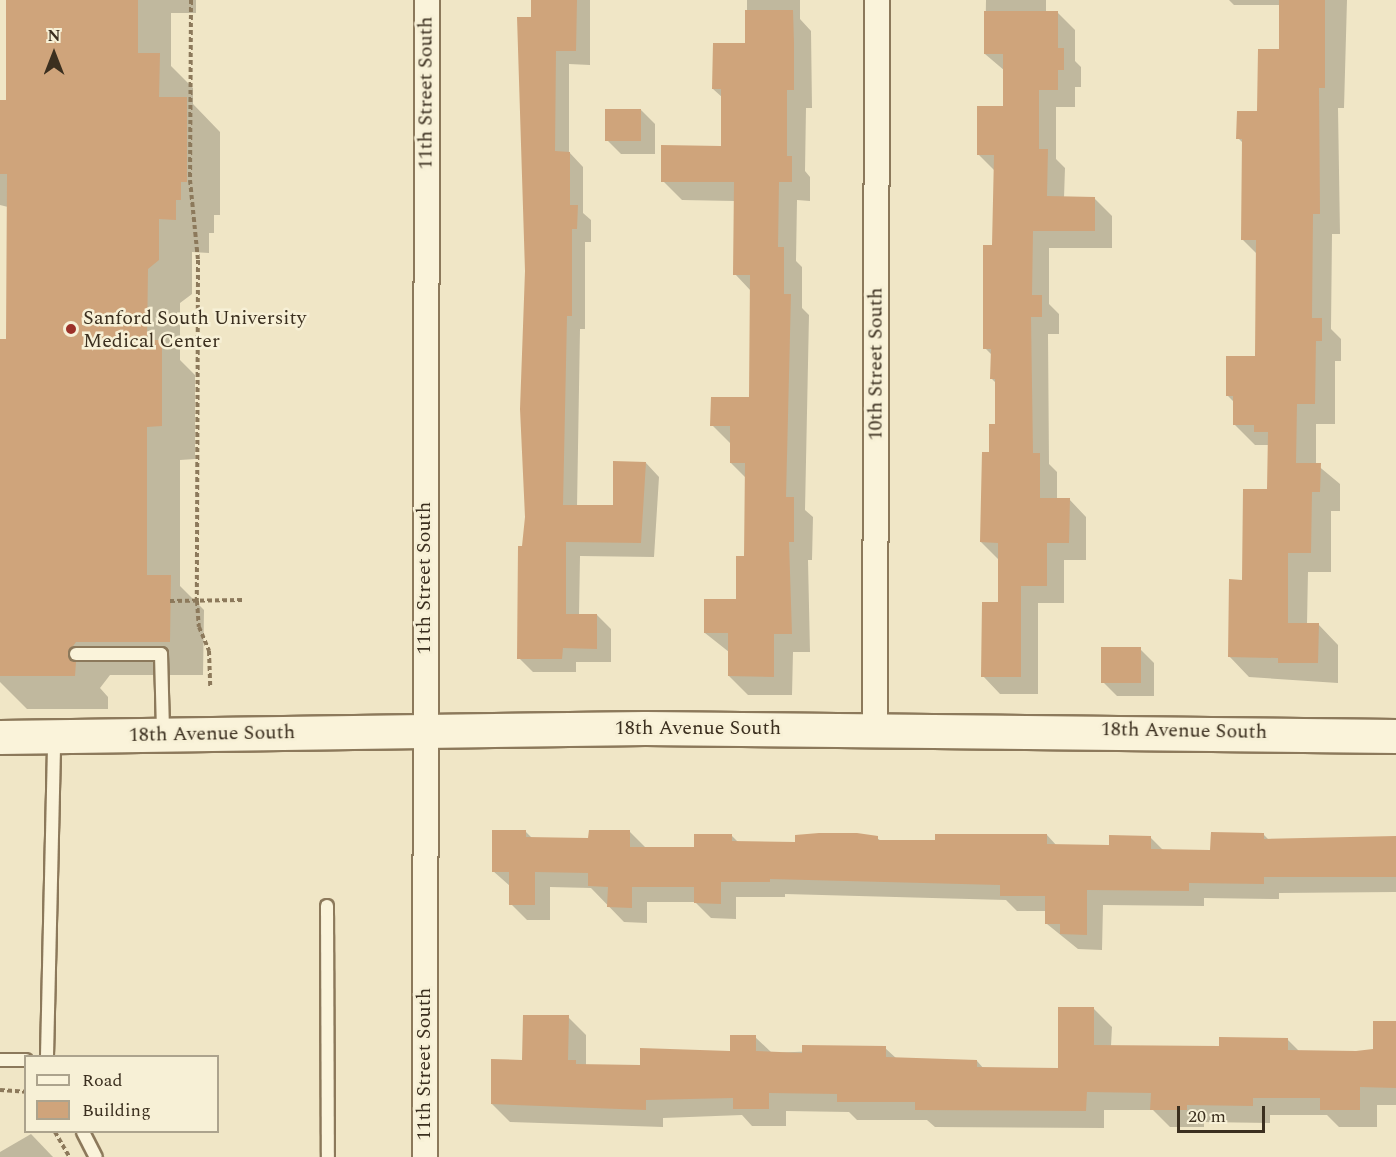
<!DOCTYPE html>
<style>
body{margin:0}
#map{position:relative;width:1396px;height:1157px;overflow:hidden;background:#f0e6c6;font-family:Spectral,serif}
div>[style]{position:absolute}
.shadow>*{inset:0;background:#0003}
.building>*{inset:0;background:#cfa47b;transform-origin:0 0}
.path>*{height:4px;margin-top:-2px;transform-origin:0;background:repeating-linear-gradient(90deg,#8c795b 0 4.5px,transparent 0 7.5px)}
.roads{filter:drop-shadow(2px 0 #8c795b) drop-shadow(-2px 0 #8c795b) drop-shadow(0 2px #8c795b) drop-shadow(0 -2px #8c795b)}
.lane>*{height:12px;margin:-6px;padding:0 6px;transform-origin:6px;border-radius:6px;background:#faf3da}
.street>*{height:24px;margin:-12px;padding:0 12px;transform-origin:12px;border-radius:12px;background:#faf3da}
.secondary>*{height:33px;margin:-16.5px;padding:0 16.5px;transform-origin:16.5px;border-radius:16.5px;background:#faf3da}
.dots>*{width:16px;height:16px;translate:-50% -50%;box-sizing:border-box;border:3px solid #f7f0d6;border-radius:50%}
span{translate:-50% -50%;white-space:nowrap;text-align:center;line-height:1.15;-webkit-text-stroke:5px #f7f0d6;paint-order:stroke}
.street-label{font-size:20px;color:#3b2f1f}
.poi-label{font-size:20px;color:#3b2f1f}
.left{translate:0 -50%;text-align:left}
.legend{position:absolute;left:24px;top:1055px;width:195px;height:78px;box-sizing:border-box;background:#f7f0d6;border:2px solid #aca38d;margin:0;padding:8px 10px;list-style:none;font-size:18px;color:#3b2f1f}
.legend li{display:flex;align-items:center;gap:12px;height:30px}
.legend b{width:30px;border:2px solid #aca38d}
.north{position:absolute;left:24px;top:24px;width:60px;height:60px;-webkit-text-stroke:4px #f7f0d6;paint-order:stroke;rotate:0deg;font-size:16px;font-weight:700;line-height:24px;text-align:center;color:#3b2f1f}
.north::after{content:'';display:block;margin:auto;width:21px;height:27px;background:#3b2f1f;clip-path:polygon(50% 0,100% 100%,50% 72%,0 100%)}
.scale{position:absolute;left:1177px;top:1106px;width:88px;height:27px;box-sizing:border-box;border:3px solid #3b2f1f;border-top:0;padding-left:8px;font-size:18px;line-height:21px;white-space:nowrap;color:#3b2f1f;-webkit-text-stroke:4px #f7f0d6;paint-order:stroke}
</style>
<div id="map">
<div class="shadow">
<i style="clip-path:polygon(8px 0,196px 0,196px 13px,171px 13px,171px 66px,193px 88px,193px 104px,220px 132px,220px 215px,214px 215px,214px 233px,209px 233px,209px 253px,192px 252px,192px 294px,180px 303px,180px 360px,195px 375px,195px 459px,180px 460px,180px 586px,204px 610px,203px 675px,110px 675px,100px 688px,108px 697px,108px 709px,27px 709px,0 682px,0 340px,7px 340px,8px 207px,0 205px,0 101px,8px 101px)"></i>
<i style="clip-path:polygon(533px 0,590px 0,590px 65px,569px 64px,569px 152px,583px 167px,583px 213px,591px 220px,591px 242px,585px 242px,585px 329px,580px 329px,577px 507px,614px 507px,646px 463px,659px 477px,654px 557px,580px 556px,579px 615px,597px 615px,611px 629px,611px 662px,576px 662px,576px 672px,533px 672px,519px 658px,526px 517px)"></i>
<i style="clip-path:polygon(747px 0,800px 0,800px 19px,811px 31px,812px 108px,806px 108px,805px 171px,810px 177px,810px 201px,797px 200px,796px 261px,802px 267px,802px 308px,809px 315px,805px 510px,813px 517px,812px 560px,808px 560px,810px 652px,793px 652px,792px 695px,748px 695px,729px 676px,729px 652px,705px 633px,738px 601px,746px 557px,746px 478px,731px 463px,732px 445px,712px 425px,751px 398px,751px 291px,735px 274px,735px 201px,682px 200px,663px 181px,723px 147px,723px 98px,713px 89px,747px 44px)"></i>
<i style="clip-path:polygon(986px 0,1046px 0,1046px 13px,1058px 13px,1075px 30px,1075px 61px,1081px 67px,1081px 87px,1075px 87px,1075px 107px,1056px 107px,1056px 159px,1065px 168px,1064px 198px,1094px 198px,1112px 216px,1112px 248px,1049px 248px,1049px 304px,1059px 314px,1059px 334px,1048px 334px,1049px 464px,1057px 472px,1057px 499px,1069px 499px,1086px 517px,1086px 560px,1064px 560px,1064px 603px,1038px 603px,1038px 694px,1000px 694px,983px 676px,999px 603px,999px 560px,981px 542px,996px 425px,997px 384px,992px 379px,992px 355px,985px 348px,994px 247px,995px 171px,978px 154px,1004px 108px,1005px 71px,985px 54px)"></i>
<i style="clip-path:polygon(1229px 0,1347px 0,1344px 108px,1338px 108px,1340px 234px,1332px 234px,1331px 329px,1341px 339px,1341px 361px,1335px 361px,1335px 424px,1316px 424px,1316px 464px,1340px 484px,1340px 511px,1331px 511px,1331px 572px,1308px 572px,1307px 624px,1318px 624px,1338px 645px,1338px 683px,1249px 677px,1229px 656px,1244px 581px,1268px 490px,1269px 445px,1255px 445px,1235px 425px,1235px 403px,1228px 396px,1257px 357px,1258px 255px,1242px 239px,1243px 143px,1238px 138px,1258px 113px,1280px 51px,1281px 5px,1234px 5px)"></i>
<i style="clip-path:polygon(641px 110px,655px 124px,655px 154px,621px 154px,607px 140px)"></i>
<i style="clip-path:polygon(1140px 649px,1154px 663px,1154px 696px,1117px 696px,1103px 682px)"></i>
<i style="clip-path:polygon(526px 832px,533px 839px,590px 840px,630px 832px,646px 848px,695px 848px,731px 835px,739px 843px,796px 844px,877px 838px,881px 841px,936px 841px,1047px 835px,1057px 846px,1111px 847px,1150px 837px,1163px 850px,1212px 851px,1263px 834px,1269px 840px,1396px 838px,1396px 892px,1279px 893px,1279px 899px,1204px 898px,1204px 906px,1103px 905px,1102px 950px,1078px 949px,1047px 924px,1047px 911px,1017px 911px,1006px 900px,785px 894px,785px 897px,736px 897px,736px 919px,711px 918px,695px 902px,647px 902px,647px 923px,624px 922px,591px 888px,550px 887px,550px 920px,527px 920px,511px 904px,511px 887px,493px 871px)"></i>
<i style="clip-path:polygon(1094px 1009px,1112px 1027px,1111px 1046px,1221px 1047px,1287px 1039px,1300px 1052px,1356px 1052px,1374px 1050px,1396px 1023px,1396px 1105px,1377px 1105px,1377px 1127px,1339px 1127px,1327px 1115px,1270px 1115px,1270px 1123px,1204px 1122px,1204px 1127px,1170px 1127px,1153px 1110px,1104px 1110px,1104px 1128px,935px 1127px,927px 1120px,857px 1120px,849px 1112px,786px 1111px,786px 1126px,752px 1126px,742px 1115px,663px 1118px,663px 1127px,510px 1122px,492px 1104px,524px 1061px,568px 1017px,586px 1035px,586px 1066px,641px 1066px,731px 1052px,755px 1037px,772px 1053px,885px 1048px,897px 1059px,977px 1061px,984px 1069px,1060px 1070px)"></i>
<i style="clip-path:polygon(31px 1134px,53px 1157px,0 1157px,0 1152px)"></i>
</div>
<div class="building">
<i style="clip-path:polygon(6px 0,138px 0,138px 53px,160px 53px,159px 97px,187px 97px,187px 182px,181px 182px,181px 200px,176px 200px,176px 220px,159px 219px,159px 260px,148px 269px,147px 340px,162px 340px,162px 426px,147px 427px,147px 575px,171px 575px,170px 642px,76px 642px,68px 653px,76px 662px,75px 676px,0 676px,0 339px,6px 339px,7px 174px,0 174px,0 100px,6px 100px)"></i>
<i style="clip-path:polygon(531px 0,577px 0,576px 51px,556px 51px,555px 151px,570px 152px,570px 205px,578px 205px,577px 229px,572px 229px,572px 316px,567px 316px,563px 505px,613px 505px,613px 461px,646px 462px,641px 543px,566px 542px,566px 614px,597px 614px,597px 649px,563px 648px,562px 659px,517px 659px,518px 546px,522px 546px,525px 517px,520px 409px,525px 271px,517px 17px,531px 17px)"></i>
<i style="clip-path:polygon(1279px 0,1325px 0,1325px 88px,1319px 88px,1320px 214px,1313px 214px,1312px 318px,1322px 318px,1322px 341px,1316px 341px,1315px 404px,1297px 404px,1296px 463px,1321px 463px,1320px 492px,1312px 492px,1311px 553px,1288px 553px,1288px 623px,1319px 623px,1318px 663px,1278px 663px,1278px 658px,1228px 657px,1229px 579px,1242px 580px,1243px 489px,1267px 489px,1268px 432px,1254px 432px,1254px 425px,1233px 425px,1233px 396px,1226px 396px,1226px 356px,1255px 356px,1256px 240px,1241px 240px,1242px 139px,1236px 139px,1237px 111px,1257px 111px,1258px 49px,1279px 49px)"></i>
<i style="clip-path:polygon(745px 10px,793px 10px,794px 43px,794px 90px,787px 90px,787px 156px,792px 156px,792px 182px,779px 182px,778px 247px,784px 247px,784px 294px,791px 294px,786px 497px,794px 497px,794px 542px,789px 542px,792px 634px,774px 634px,774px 677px,728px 676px,728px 633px,704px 633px,704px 599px,736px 599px,736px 556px,744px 556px,745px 463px,730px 463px,730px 426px,710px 426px,711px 397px,749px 397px,750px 275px,733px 275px,734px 182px,661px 182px,661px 145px,721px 146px,721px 89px,712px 89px,713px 43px,745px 43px)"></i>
<i style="clip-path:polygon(984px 11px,1058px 11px,1058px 48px,1064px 48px,1064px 70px,1058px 70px,1058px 90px,1039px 90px,1039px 149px,1048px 149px,1047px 196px,1095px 197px,1095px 231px,1033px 231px,1032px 295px,1042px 295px,1042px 317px,1031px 317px,1033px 453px,1040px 453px,1040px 498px,1070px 498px,1069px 543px,1047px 543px,1047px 586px,1021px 586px,1021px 677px,981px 677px,982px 602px,998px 602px,998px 543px,980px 542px,982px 452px,989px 452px,989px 424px,995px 424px,995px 379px,990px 379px,991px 349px,983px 349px,983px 245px,992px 245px,994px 155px,977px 155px,977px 106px,1003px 106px,1003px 54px,984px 54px)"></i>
<i style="left:605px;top:109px;width:36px;height:32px"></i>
<i style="left:1101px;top:647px;width:40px;height:36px"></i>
<i style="clip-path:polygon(492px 830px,526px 830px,526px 837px,588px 838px,589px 830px,630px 830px,630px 847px,694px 847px,694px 834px,732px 834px,732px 841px,795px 842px,795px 835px,819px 833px,857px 833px,878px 836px,878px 840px,935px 840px,935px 834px,1047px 834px,1047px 844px,1109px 845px,1109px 835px,1151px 836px,1151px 849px,1210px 850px,1211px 832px,1264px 833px,1264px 839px,1396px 836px,1396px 877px,1264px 877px,1264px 884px,1189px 883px,1189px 891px,1087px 890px,1087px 935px,1060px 934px,1060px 924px,1045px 924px,1045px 896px,1000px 896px,1000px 885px,770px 879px,770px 882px,721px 882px,721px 904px,694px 903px,694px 887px,632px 887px,632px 908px,607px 907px,608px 887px,588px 886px,588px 873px,535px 872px,535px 905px,509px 905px,509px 872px,492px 872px)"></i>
<i style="clip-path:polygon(1058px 1007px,1094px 1007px,1094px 1045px,1219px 1046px,1219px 1037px,1288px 1038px,1288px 1050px,1356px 1051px,1373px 1049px,1373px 1021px,1396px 1021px,1396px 1088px,1360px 1087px,1360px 1110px,1320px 1110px,1320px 1098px,1253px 1098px,1253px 1106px,1187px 1105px,1187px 1110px,1150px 1110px,1151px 1093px,1087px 1092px,1086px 1111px,915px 1110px,915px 1102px,837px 1102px,837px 1094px,769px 1093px,769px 1109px,733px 1109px,733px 1098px,646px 1100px,646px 1110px,491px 1104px,491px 1059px,522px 1060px,523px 1015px,569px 1015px,568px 1060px,576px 1060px,576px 1064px,640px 1065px,640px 1048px,730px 1051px,730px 1035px,756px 1035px,756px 1051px,802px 1053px,802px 1045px,886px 1046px,886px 1057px,977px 1060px,977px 1067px,1058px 1068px)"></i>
</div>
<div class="path">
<i style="left:191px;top:0;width:180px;rotate:90.3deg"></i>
<i style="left:190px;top:180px;width:80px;rotate:84.3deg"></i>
<i style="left:198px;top:260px;width:341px;rotate:90.2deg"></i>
<i style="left:197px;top:601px;width:26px;rotate:86deg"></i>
<i style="left:199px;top:627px;width:26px;rotate:67deg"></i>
<i style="left:209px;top:651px;width:35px;rotate:88deg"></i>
<i style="left:170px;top:601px;width:73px;rotate:-0.8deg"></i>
<i style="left:0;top:1090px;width:26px;rotate:4deg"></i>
<i style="left:55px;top:1132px;width:28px;rotate:60deg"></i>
</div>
<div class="roads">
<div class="lane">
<i style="left:76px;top:654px;width:85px"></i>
<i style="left:161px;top:654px;width:79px;rotate:88.5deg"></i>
<i style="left:327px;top:906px;width:251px;rotate:89.8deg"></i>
<i style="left:47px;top:1056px;width:319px;rotate:-88.7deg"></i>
<i style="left:0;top:1060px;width:26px"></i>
<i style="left:83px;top:1132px;width:28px;rotate:63deg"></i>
</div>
<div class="street">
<i style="left:875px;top:728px;width:728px;rotate:-89.84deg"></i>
<i style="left:425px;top:1157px;width:1157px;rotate:-89.9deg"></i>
</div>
<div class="secondary">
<i style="left:0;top:737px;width:645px;rotate:-0.8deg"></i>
<i style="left:645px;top:728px;width:751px;rotate:0.61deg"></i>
</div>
</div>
<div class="dots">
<i style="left:71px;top:329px;background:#9c3129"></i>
</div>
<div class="street-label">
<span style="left:426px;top:93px;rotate:-90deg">11th Street South</span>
<span style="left:876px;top:364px;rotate:-90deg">10th Street South</span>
<span style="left:424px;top:578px;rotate:-90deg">11th Street South</span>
<span style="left:698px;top:728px">18th Avenue South</span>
<span style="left:1184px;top:731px;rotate:1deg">18th Avenue South</span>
<span style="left:212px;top:734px;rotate:-1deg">18th Avenue South</span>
<span style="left:424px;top:1064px;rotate:-90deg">11th Street South</span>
</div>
<div class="poi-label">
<span class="left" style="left:83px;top:330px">Sanford South University<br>Medical Center</span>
</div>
<ul class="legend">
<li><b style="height:8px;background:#faf3da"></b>Road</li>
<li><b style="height:16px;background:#cfa47b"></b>Building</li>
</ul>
<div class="north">N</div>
<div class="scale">20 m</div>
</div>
